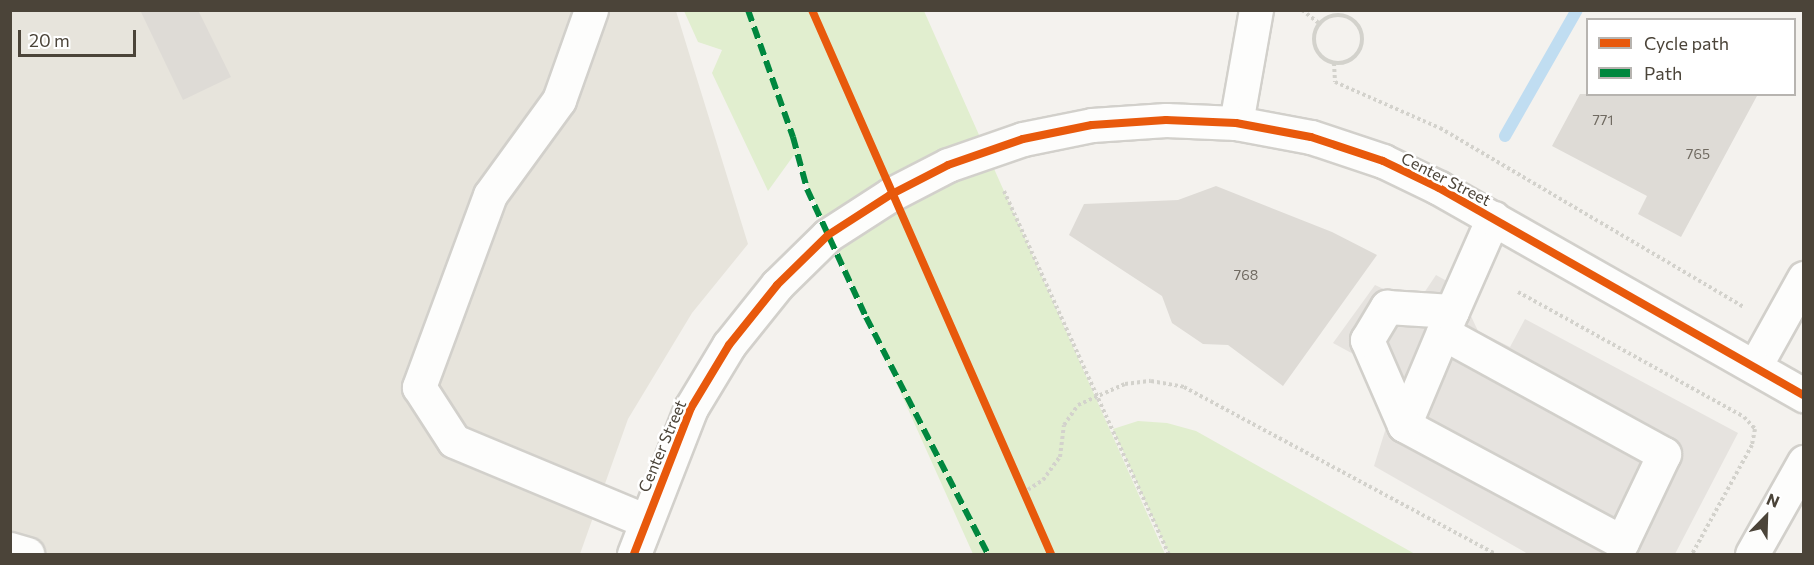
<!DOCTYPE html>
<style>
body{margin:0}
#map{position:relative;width:1814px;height:565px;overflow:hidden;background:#f4f2ee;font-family:Commissioner,sans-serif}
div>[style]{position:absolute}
.residential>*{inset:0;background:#e7e4dc}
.green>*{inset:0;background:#e1eecf}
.parking>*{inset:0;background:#e6e3df}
.stream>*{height:12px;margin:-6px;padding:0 6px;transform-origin:6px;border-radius:6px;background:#c0ddf1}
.building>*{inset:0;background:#dedbd6}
.path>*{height:4px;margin-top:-2px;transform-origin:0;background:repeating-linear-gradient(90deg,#d3d2cc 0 3px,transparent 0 6px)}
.path>.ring{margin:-2px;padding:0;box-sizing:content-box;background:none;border:4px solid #d3d2cc;border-radius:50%}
.roads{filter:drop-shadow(2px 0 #d2d0cb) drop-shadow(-2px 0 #d2d0cb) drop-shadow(0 2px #d2d0cb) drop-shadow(0 -2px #d2d0cb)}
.minor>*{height:33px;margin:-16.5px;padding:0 16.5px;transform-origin:16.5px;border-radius:16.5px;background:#fdfdfc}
.quiet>*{height:6px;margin-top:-3px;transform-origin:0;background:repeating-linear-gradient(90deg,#00873e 0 12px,transparent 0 18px)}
.cycleway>*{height:8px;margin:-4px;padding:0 4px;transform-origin:4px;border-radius:4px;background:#e8590c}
span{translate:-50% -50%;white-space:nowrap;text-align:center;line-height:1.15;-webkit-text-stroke:5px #fff;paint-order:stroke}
.number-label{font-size:14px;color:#706a61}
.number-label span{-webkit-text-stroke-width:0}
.street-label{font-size:16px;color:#4b4439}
.frame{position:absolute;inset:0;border:12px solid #4b4439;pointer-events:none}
.legend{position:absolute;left:1586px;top:18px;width:210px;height:78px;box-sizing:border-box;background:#fff;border:2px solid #b7b4b0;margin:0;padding:8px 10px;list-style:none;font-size:18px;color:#4b4439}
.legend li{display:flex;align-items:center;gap:12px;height:30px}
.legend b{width:30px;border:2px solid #b7b4b0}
.north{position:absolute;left:1736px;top:487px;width:60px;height:60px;-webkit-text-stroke:4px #fff;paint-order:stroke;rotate:23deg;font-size:16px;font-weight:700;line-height:24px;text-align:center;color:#4b4439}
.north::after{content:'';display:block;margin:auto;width:21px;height:27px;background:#4b4439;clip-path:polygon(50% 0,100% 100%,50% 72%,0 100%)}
.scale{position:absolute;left:18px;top:30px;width:118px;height:27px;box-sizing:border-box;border:3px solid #4b4439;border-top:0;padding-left:8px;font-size:18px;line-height:21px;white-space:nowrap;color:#4b4439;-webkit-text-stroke:4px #fff;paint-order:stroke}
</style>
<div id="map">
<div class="residential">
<i style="clip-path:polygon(10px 11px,676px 11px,748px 244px,692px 313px,628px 419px,580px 554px,11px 554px)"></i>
</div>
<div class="green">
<i style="clip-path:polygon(684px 11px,924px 11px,1165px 554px,973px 554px,794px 155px,768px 191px,712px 73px,722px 50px,698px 42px)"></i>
<i style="clip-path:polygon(1138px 421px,1167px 423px,1196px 431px,1415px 554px,1169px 554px,1113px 429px)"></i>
</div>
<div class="parking">
<i style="clip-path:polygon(1436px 275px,1477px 298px,1470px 314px,1478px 331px,1510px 347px,1525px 319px,1738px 433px,1675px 554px,1528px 554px,1374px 466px,1391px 412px,1364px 379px,1368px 362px,1333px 343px,1375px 285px,1403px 298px,1424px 293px)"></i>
</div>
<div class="stream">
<i style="left:1505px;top:136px;width:145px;rotate:-60.3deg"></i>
</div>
<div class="building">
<i style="clip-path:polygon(140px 10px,198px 10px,231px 77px,183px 100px)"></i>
<i style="clip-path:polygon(1580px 94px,1758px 94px,1681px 237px,1638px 214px,1647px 196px,1552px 146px)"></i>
<i style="clip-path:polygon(1216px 186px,1332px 232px,1377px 255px,1283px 386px,1228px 345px,1203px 344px,1172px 323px,1162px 296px,1069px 235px,1084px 204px,1178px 200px)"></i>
</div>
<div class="path">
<i style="left:1302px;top:10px;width:23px;rotate:38deg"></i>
<i class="ring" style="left:1314px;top:15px;width:44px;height:44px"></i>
<i style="left:1334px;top:63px;width:19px;rotate:87deg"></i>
<i style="left:1335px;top:82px;width:115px;rotate:23.7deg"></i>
<i style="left:1440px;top:128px;width:353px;rotate:30.5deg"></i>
<i style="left:1004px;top:191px;width:399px;rotate:65.6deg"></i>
<i style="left:1518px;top:292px;width:258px;rotate:28.9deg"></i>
<i style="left:1744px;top:417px;width:16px;rotate:47deg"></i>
<i style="left:1755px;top:429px;width:16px;rotate:101deg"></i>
<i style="left:1752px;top:445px;width:124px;rotate:118.8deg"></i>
<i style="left:1023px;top:493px;width:24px;rotate:-33deg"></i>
<i style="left:1043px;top:480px;width:29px;rotate:-54deg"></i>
<i style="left:1060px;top:457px;width:32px;rotate:-83deg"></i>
<i style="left:1064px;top:425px;width:24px;rotate:-55deg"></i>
<i style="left:1078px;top:405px;width:51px;rotate:-24.1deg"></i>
<i style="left:1125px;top:384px;width:26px;rotate:-7deg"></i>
<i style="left:1151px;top:381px;width:34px;rotate:10deg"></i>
<i style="left:1184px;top:387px;width:353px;rotate:28.2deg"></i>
</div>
<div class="roads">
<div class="minor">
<i style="left:591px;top:10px;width:96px;rotate:109.6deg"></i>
<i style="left:559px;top:100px;width:117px;rotate:126deg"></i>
<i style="left:490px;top:195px;width:205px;rotate:110.3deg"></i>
<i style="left:419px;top:387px;width:64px;rotate:57.1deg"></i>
<i style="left:454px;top:441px;width:208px;rotate:22.6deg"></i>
<i style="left:1236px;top:123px;width:115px;rotate:-80deg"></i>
<i style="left:1443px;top:333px;width:252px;rotate:28.7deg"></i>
<i style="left:1664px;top:454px;width:98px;rotate:115.5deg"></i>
<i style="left:1622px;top:542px;width:247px;rotate:-151.8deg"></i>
<i style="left:1404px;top:425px;width:124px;rotate:-67.2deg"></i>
<i style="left:1452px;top:311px;width:102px;rotate:-66.2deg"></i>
<i style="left:1755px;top:366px;width:101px;rotate:-60.9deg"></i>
<i style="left:1404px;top:425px;width:93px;rotate:-113.5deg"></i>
<i style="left:1367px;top:340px;width:39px;rotate:-59deg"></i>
<i style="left:1387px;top:307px;width:65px;rotate:3.5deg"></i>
<i style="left:10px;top:549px;width:18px;rotate:16deg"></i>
<i style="left:634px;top:554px;width:157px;rotate:-68.7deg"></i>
<i style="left:691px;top:408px;width:74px;rotate:-58.9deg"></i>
<i style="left:729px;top:345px;width:77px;rotate:-51.3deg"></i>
<i style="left:777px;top:285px;width:71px;rotate:-44.4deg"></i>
<i style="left:828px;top:235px;width:74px;rotate:-32.8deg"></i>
<i style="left:890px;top:195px;width:65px;rotate:-27.3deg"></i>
<i style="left:948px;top:165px;width:79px;rotate:-19.1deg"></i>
<i style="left:1023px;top:139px;width:70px;rotate:-11.5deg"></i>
<i style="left:1092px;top:125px;width:74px;rotate:-3.9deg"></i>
<i style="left:1166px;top:120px;width:70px;rotate:2.5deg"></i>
<i style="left:1236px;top:123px;width:76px;rotate:10.6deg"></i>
<i style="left:1311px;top:137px;width:76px;rotate:18.4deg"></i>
<i style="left:1383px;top:161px;width:62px;rotate:25.7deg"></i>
<i style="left:1439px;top:188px;width:420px;rotate:29.6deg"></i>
<i style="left:1752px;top:554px;width:106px;rotate:-60.5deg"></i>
</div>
</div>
<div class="quiet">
<i style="left:748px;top:10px;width:135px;rotate:70.5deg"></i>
<i style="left:793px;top:137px;width:54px;rotate:74.9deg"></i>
<i style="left:807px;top:189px;width:141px;rotate:65.3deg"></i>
<i style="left:866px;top:317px;width:267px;rotate:62.8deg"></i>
</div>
<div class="cycleway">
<i style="left:812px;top:10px;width:594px;rotate:66.28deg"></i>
<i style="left:634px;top:554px;width:157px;rotate:-68.7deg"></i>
<i style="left:691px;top:408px;width:74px;rotate:-58.9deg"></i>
<i style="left:729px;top:345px;width:77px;rotate:-51.3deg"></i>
<i style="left:777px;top:285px;width:71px;rotate:-44.4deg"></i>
<i style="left:828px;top:235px;width:74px;rotate:-32.8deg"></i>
<i style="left:890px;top:195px;width:65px;rotate:-27.3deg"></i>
<i style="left:948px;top:165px;width:79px;rotate:-19.1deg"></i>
<i style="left:1023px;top:139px;width:70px;rotate:-11.5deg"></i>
<i style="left:1092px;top:125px;width:74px;rotate:-3.9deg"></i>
<i style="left:1166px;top:120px;width:70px;rotate:2.5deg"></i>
<i style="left:1236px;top:123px;width:76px;rotate:10.6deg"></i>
<i style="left:1311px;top:137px;width:76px;rotate:18.4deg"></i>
<i style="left:1383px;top:161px;width:62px;rotate:25.7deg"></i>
<i style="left:1439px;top:188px;width:420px;rotate:29.6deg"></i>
</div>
<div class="number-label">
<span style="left:1603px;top:120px">771</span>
<span style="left:1698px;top:154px">765</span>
<span style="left:1246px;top:275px">768</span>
</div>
<div class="street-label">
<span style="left:1446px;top:179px;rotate:27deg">Center Street</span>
<span style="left:662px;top:446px;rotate:-67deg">Center Street</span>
</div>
<div class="frame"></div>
<ul class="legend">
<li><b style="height:8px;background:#e8590c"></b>Cycle path</li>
<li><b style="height:8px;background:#00873e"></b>Path</li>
</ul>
<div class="north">N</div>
<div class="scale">20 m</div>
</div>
